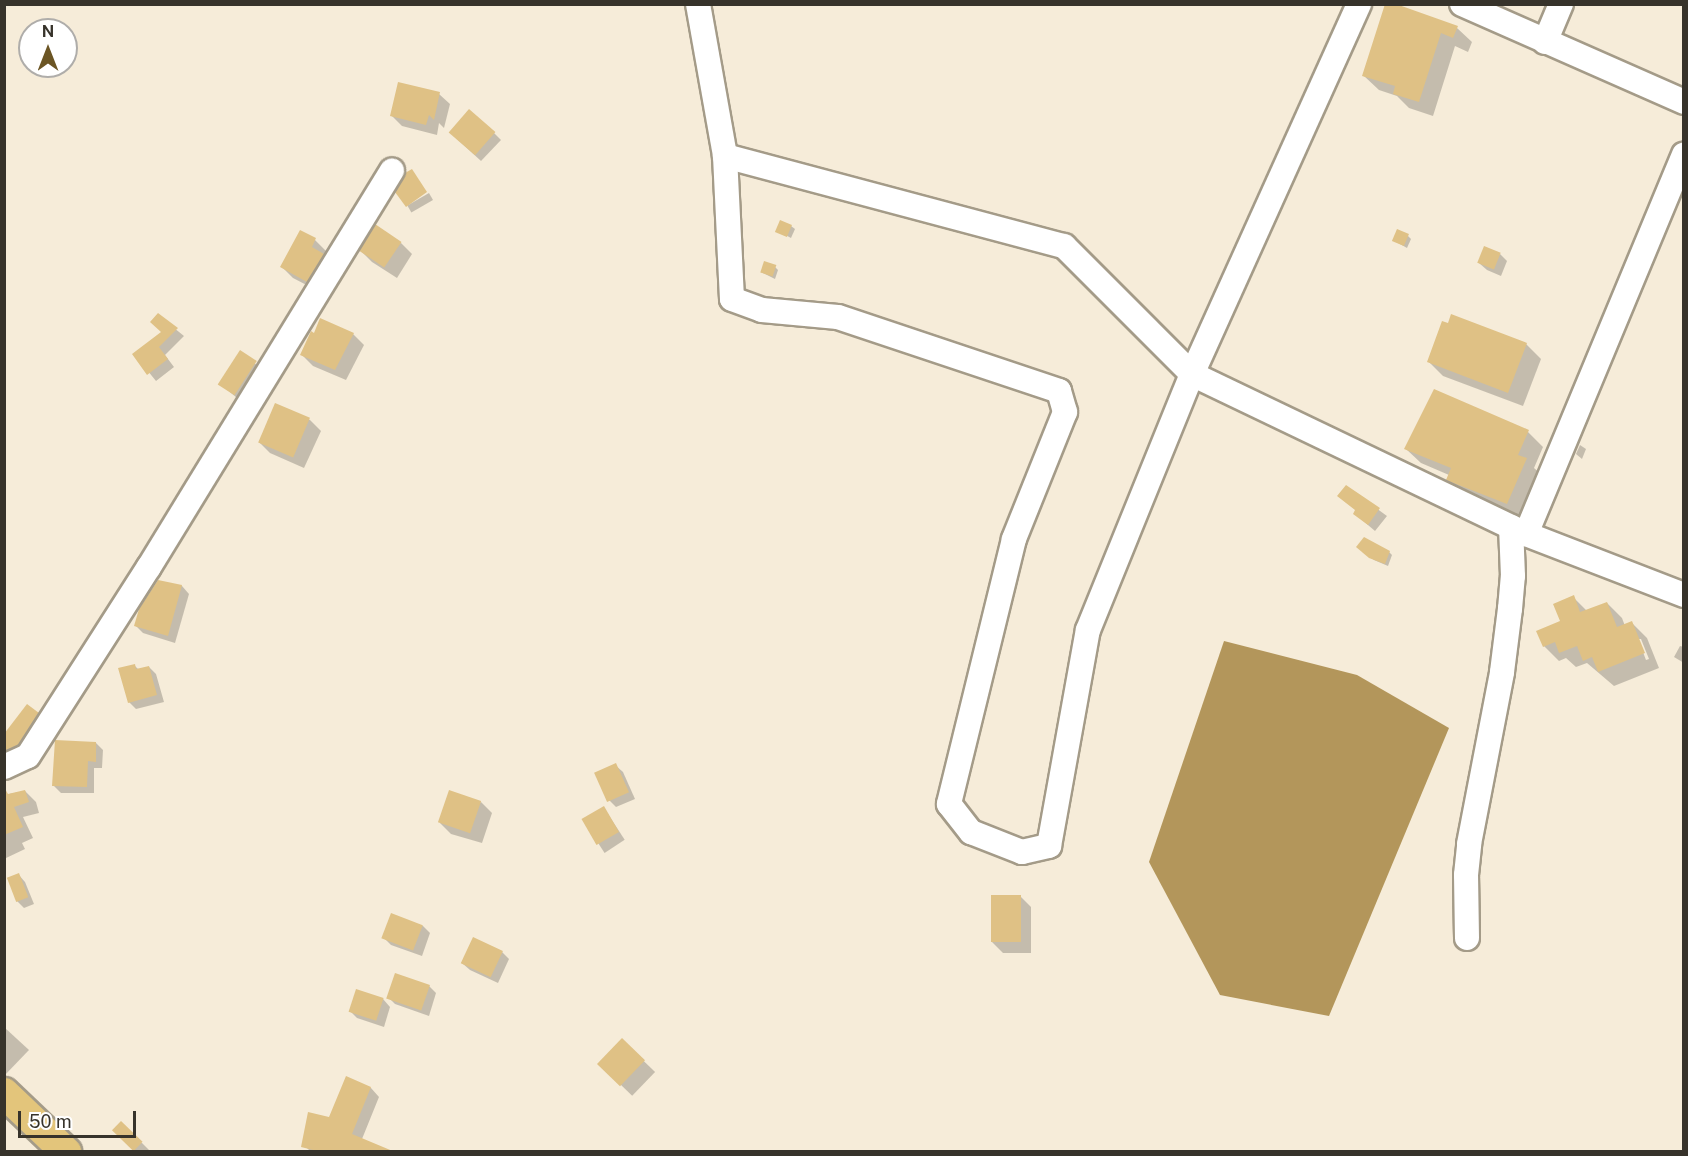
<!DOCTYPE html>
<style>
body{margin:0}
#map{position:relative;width:1688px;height:1156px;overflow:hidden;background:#f6ecd9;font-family:"Public Sans",sans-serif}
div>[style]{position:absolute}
.water>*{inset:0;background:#b3965b}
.shadow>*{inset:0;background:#0003;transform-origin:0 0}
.building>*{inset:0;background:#dfc185;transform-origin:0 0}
.roads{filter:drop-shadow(2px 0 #a49b88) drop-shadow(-2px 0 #a49b88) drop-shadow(0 2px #a49b88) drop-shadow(0 -2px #a49b88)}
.minor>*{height:24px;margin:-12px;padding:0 12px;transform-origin:12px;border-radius:12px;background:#fff}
.major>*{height:30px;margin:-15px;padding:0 15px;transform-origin:15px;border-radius:15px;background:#e3c57b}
span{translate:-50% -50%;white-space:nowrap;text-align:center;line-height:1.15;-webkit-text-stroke:4.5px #fff;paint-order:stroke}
.frame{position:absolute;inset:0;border:6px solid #37332b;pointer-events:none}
.north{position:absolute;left:18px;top:18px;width:60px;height:60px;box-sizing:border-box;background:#fff;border:2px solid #afadaa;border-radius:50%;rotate:0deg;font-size:16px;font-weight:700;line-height:24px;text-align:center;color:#37332b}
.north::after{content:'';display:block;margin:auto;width:21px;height:27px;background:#6b5524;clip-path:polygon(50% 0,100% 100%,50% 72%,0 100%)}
.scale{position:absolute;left:18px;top:1111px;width:118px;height:27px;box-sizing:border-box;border:3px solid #37332b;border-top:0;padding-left:8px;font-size:18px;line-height:21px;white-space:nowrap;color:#37332b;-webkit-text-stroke:4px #fff;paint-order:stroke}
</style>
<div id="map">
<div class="water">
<i style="clip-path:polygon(1224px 641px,1357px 675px,1449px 728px,1329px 1016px,1220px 995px,1149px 862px)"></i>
</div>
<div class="shadow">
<i style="clip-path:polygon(1391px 4px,1457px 28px,1472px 42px,1468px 52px,1455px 46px,1433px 116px,1409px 108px,1397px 96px,1379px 90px,1364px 76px)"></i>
<i style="clip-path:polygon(439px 94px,450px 104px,444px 128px,439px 123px,437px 135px,402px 126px,392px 116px)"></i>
<i style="clip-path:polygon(494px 133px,501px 140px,481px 161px,457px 139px)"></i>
<i style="left:429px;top:193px;width:8px;height:25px;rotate:60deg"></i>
<i style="clip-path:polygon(791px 226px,795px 229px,791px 238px,778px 231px)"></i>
<i style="clip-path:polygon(301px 232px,315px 240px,326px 251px,324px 255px,334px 266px,318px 291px,293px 278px,282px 267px)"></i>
<i style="clip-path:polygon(1408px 236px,1411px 239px,1407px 248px,1393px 240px)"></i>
<i style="clip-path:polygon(401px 243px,412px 254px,397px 278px,372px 262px,361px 251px)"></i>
<i style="clip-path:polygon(1500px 254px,1507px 261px,1501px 276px,1487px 270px,1479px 263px)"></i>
<i style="clip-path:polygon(775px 267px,778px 270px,775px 279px,761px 272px)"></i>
<i style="clip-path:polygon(158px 315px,184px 336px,165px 355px,174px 367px,156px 381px,134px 354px,163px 333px)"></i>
<i style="clip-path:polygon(353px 334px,364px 345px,346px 380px,313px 366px,302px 355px)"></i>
<i style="clip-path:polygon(1526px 344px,1541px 359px,1523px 406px,1443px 376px,1428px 361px)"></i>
<i style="clip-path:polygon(241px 352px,263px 370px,242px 402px,220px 384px)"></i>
<i style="clip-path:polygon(276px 405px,310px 420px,321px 431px,304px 468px,270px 453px,259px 442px)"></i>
<i style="clip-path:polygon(1528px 432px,1543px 447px,1534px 468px,1541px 474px,1522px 518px,1462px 494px,1447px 479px,1449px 475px,1421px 463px,1406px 449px)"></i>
<i style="clip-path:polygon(1580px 445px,1586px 449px,1582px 459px,1576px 454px)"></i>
<i style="clip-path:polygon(1347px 487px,1387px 516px,1375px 531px,1355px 514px,1357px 511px)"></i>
<i style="clip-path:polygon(1361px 550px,1389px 552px,1392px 555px,1388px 566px,1374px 560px)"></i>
<i style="clip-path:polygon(158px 582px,182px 586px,189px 594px,175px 643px,143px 633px,136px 626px)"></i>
<i style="clip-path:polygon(evenodd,1573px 597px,1587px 611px,1607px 603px,1622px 618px,1625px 626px,1632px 623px,1647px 638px,1659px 668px,1614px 686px,1587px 663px,1576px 667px,1566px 658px,1559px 661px,1544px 646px,1562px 622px,1573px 597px,1638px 639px,1641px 639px,1649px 659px,1646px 660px,1638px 639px)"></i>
<i style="clip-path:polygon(1680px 646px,1684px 647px,1684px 663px,1674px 657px)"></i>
<i style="clip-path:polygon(134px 665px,139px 670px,149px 667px,156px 674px,164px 702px,136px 709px,129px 702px)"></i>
<i style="left:38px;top:714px;width:10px;height:48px;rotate:45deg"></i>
<i style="clip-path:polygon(96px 743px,103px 750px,102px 768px,94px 768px,94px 793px,61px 793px,54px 786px)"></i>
<i style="clip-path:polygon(615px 765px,623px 772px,635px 799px,616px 807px,609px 800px)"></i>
<i style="clip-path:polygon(25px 791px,36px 802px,39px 813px,23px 817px,33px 838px,22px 843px,25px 849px,4px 859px,4px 795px)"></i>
<i style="clip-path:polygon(481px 802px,492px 813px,482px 843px,451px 834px,440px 823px)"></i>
<i style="left:604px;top:808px;width:38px;height:24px;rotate:57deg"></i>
<i style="clip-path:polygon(18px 874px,25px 882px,34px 904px,24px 908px,17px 901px)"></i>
<i style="clip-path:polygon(1020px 896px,1031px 907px,1031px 953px,1003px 953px,992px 942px)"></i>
<i style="clip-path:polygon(392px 915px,423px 926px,430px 933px,422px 956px,391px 945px,384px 938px)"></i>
<i style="clip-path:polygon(502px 952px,509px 959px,498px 983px,470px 970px,462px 963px)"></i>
<i style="clip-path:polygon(429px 986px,436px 993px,429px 1016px,395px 1004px,388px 997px)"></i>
<i style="clip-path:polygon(383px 999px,390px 1007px,384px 1027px,357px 1018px,350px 1011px)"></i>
<i style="clip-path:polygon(4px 1027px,29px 1050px,4px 1076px)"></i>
<i style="left:622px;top:1040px;width:46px;height:33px;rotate:44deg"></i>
<i style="clip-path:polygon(346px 1078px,371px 1088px,379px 1097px,362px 1139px,388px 1152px,311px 1152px,303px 1144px,330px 1119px)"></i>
<i style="clip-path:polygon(121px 1137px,142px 1143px,149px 1150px,137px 1152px)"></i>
</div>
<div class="building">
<i style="clip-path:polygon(1385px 4px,1396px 4px,1458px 26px,1453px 38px,1441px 33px,1419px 102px,1393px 94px,1395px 86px,1362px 76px)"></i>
<i style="clip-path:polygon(398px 82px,440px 92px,434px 120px,429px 115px,426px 125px,390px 116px)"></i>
<i style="left:469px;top:109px;width:35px;height:31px;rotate:41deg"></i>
<i style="clip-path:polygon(412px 169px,427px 192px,406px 207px,395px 192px,405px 173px)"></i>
<i style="left:780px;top:220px;width:13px;height:13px;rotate:23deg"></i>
<i style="left:375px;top:224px;width:32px;height:31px;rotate:34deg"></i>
<i style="left:1397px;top:229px;width:13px;height:13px;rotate:23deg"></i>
<i style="clip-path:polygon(300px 230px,316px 238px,312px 247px,324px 254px,307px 282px,280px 267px)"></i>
<i style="left:1484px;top:246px;width:18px;height:18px;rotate:22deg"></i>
<i style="left:764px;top:261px;width:13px;height:12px;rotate:18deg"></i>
<i style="clip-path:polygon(158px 313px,178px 328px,159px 347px,168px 359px,147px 375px,132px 354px,161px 332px,150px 322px)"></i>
<i style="clip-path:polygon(1451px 314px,1527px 343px,1508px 393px,1427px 362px,1442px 321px,1448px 323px)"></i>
<i style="clip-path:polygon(320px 318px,354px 333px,335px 370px,300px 355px,311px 331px,314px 333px)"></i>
<i style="left:240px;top:350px;width:20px;height:41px;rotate:33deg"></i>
<i style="clip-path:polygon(1434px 389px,1529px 430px,1518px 455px,1527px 458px,1507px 504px,1446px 480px,1451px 468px,1404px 449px)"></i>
<i style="left:275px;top:403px;width:38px;height:43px;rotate:23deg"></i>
<i style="clip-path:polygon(1346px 485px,1380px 508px,1368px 525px,1353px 514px,1355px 510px,1337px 496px)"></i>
<i style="clip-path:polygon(1364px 537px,1390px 551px,1385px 564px,1369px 558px,1356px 547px)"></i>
<i style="clip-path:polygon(158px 580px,182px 585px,168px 636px,134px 626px,139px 609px)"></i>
<i style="clip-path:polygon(1574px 595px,1580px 612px,1607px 602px,1617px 627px,1632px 621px,1645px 653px,1598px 672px,1592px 657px,1583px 661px,1577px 646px,1559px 653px,1555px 642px,1543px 647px,1536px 631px,1560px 621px,1553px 604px)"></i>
<i style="clip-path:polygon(135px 664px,136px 669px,149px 666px,157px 695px,128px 703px,118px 668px)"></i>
<i style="clip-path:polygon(27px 704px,39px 713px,18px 745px,7px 750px,4px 748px,4px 734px)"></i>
<i style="clip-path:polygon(55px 740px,96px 742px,96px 762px,88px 761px,87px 787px,52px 786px)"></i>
<i style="left:616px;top:763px;width:32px;height:24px;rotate:66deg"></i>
<i style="clip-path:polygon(4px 787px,8px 794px,25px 790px,29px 802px,14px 807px,23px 827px,4px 835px)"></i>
<i style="left:449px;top:790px;width:34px;height:34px;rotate:19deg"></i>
<i style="left:604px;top:806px;width:30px;height:26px;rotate:60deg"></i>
<i style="left:19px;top:873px;width:26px;height:13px;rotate:69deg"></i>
<i style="left:991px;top:895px;width:30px;height:47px"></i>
<i style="left:391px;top:913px;width:34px;height:27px;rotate:21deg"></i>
<i style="left:473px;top:937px;width:33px;height:29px;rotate:25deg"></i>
<i style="left:395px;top:973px;width:37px;height:27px;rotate:19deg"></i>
<i style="left:356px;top:989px;width:29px;height:24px;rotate:18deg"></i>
<i style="left:622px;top:1038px;width:32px;height:36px;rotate:44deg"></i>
<i style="clip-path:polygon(346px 1076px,371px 1087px,352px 1134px,395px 1152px,321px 1152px,301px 1147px,308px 1112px,329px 1117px)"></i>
<i style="left:121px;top:1121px;width:30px;height:13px;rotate:44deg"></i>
</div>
<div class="roads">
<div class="minor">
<i style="left:698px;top:4px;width:154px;rotate:79.9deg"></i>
<i style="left:725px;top:156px;width:351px;rotate:14.9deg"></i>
<i style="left:1064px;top:246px;width:181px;rotate:45deg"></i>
<i style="left:1192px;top:374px;width:370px;rotate:25.6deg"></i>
<i style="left:1526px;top:534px;width:169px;rotate:21.1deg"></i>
<i style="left:1462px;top:4px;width:243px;rotate:23.8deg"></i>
<i style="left:1545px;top:42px;width:41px;rotate:-67.2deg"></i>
<i style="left:725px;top:156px;width:143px;rotate:87.2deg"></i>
<i style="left:732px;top:299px;width:32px;rotate:20deg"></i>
<i style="left:762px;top:310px;width:76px;rotate:5.3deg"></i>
<i style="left:838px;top:317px;width:233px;rotate:18.5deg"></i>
<i style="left:1059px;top:391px;width:22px;rotate:74deg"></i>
<i style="left:1065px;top:412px;width:137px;rotate:111.9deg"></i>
<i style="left:1014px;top:539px;width:273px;rotate:103.8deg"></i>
<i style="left:949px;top:804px;width:36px;rotate:52deg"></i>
<i style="left:971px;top:832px;width:55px;rotate:21.4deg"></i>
<i style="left:1022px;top:852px;width:28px;rotate:-13deg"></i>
<i style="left:1049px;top:846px;width:219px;rotate:-79.8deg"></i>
<i style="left:1088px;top:630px;width:276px;rotate:-67.9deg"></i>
<i style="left:1192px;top:374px;width:406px;rotate:-65.7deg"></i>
<i style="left:1526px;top:534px;width:411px;rotate:-67.4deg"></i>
<i style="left:4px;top:767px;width:26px;rotate:-25deg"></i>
<i style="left:28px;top:756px;width:224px;rotate:-57.4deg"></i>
<i style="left:149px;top:567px;width:465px;rotate:-58.5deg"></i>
<i style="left:1467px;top:938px;width:63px;rotate:-90.9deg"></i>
<i style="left:1466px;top:875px;width:31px;rotate:-84deg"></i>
<i style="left:1469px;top:844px;width:175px;rotate:-79.1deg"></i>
<i style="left:1502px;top:672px;width:64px;rotate:-82.8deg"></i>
<i style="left:1510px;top:609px;width:33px;rotate:-85deg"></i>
<i style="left:1513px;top:576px;width:49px;rotate:-92.3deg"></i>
</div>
<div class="major">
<i style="left:4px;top:1093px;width:86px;rotate:43.6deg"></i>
</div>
</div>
<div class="frame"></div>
<div class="north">N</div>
<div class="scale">50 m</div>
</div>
